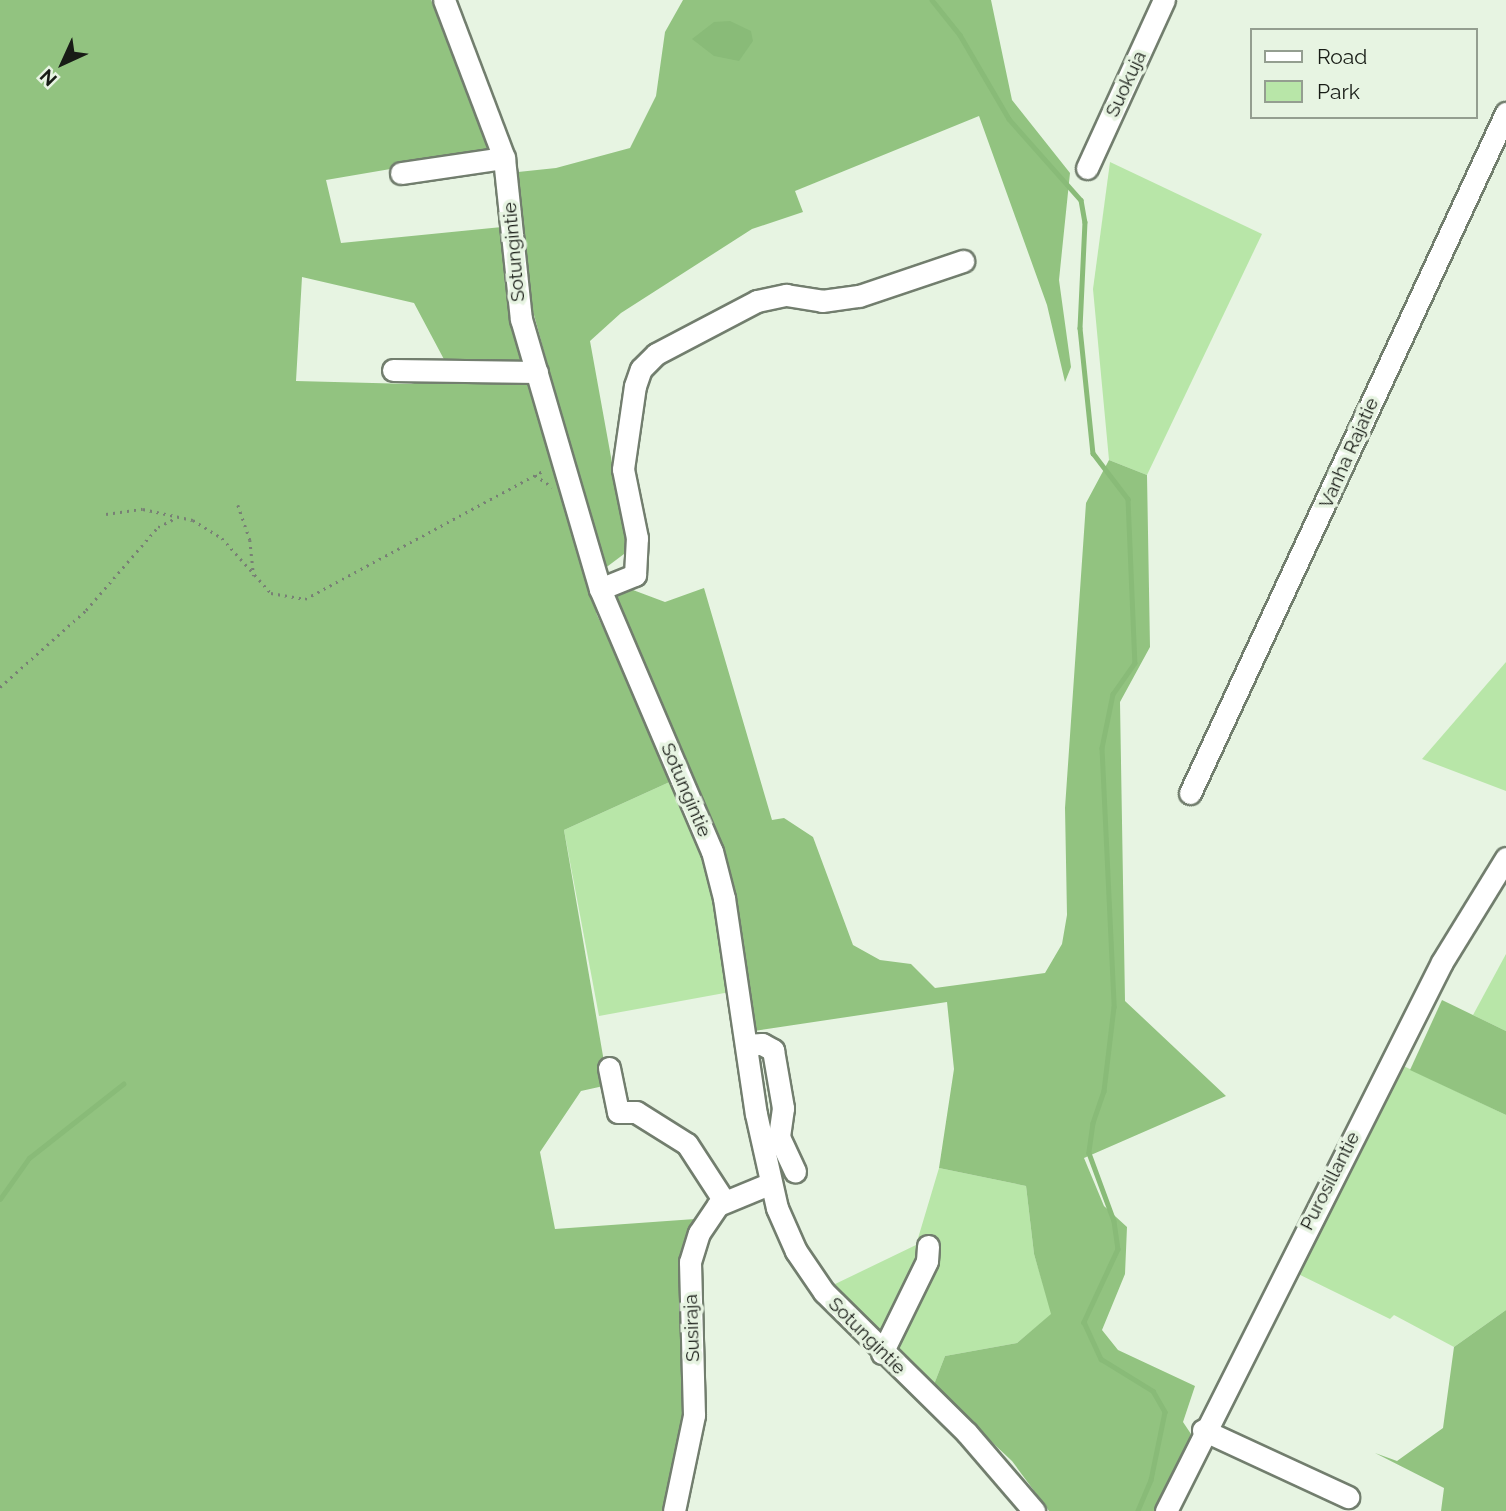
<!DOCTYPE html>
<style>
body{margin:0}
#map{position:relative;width:1506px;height:1511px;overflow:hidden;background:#e7f4e2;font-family:Raleway,sans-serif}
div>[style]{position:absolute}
.green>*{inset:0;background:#b8e6a8}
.forest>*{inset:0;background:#92c380}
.water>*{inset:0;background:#89bb78}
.stream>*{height:4.5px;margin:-2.25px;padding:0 2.25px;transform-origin:2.25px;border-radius:2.25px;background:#89bb78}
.path>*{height:2.5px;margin-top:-1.25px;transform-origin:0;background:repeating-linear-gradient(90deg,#788075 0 2px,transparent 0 7px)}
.roads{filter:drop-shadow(2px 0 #727e6e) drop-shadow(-2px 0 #727e6e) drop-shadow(0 2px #727e6e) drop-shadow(0 -2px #727e6e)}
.minor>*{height:21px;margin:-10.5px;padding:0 10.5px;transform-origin:10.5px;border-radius:10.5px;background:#fff}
span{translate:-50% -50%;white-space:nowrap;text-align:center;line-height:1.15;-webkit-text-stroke:7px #e7f4e2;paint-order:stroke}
.street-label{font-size:19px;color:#181c16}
.legend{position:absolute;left:1250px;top:28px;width:228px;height:91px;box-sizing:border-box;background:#e7f4e2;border:2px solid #949e90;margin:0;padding:9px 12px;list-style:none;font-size:21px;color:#181c16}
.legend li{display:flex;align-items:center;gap:14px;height:35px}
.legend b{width:35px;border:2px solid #949e90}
.north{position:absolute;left:28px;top:28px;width:70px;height:70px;-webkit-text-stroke:5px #e7f4e2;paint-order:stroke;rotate:225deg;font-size:19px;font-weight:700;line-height:28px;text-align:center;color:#181c16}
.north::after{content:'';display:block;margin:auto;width:24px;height:32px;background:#181c16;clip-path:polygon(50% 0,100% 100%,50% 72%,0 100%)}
</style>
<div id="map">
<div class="green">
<i style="clip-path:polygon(1110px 162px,1262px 234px,1147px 475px,1109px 460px,1093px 289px)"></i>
<i style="clip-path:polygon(1506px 662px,1506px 791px,1422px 759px)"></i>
<i style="clip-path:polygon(674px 780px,708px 864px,730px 992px,599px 1016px,564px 830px)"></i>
<i style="clip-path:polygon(1506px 954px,1506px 1031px,1473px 1015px)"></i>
<i style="clip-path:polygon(1391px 1060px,1506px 1115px,1506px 1310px,1454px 1347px,1394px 1315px,1390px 1319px,1286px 1268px)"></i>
<i style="clip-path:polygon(939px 1168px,1026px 1186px,1034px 1254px,1052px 1314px,1017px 1343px,945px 1356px,933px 1387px,831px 1286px,916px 1245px)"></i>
</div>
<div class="forest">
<i style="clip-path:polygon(0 0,431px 0,490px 152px,326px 180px,341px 243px,502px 227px,505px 286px,526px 367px,447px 365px,414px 303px,302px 277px,296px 381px,411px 384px,444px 375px,531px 378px,597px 615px,674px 780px,564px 830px,608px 1085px,581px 1091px,540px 1152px,555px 1229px,695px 1219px,685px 1259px,687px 1416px,667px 1511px,0 1511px)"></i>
<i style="clip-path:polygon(683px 0,991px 0,1012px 100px,1070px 173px,1059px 280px,1071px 367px,1065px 382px,1047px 305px,979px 116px,795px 191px,803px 212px,752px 229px,621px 313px,590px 341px,628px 551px,604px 569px,526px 286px,518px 172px,556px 168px,630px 148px,656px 96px,665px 32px)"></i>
<i style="clip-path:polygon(1109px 460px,1147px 475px,1150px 647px,1120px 702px,1125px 1001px,1226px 1096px,1084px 1158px,1104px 1206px,1127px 1227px,1125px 1274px,1102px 1330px,1118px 1350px,1195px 1386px,1183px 1422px,1191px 1434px,1158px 1511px,1049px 1511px,1012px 1461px,933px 1387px,945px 1356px,1017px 1343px,1051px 1314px,1034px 1254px,1026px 1186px,939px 1168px,954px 1069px,947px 1002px,754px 1031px,720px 848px,612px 594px,633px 590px,665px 602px,704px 588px,772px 820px,784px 818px,813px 837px,853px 945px,880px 960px,911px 964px,935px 988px,1045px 973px,1062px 944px,1067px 915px,1065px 808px,1086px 503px)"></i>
<i style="clip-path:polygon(1442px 1000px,1506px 1031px,1506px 1115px,1410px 1070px)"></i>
<i style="clip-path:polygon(1506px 1310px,1506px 1511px,1441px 1511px,1444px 1488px,1375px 1453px,1397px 1461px,1443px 1428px,1454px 1347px)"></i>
</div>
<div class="water">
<i style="clip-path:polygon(730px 21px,751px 31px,753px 41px,739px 61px,714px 56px,692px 39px,714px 22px)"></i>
</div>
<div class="stream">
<i style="left:932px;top:0;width:45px;rotate:51.3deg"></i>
<i style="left:960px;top:35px;width:97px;rotate:59.7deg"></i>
<i style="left:1009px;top:119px;width:108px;rotate:48.4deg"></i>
<i style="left:1081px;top:200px;width:22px;rotate:80deg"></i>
<i style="left:1085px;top:222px;width:106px;rotate:92.7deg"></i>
<i style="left:1080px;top:328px;width:126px;rotate:84.1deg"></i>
<i style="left:1093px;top:453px;width:58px;rotate:52.7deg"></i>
<i style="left:1128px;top:499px;width:164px;rotate:87.6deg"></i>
<i style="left:1135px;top:663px;width:38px;rotate:125deg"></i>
<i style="left:1113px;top:694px;width:55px;rotate:101.5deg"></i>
<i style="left:1102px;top:748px;width:259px;rotate:87.3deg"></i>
<i style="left:1114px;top:1007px;width:85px;rotate:96.8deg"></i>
<i style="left:1104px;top:1091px;width:34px;rotate:109deg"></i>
<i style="left:1093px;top:1123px;width:30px;rotate:98deg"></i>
<i style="left:1089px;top:1153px;width:72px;rotate:69.8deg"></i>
<i style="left:1114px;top:1221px;width:28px;rotate:82deg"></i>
<i style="left:1118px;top:1249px;width:81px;rotate:115deg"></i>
<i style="left:1084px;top:1322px;width:41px;rotate:65.3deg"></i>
<i style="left:1101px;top:1359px;width:61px;rotate:31.6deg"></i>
<i style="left:1153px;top:1391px;width:24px;rotate:60deg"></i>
<i style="left:1165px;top:1412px;width:69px;rotate:101.6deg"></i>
<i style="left:1151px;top:1480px;width:34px;rotate:113deg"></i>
<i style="left:0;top:1199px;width:50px;rotate:-54.7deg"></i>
<i style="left:29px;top:1158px;width:120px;rotate:-38.2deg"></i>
</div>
<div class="path">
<i style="left:535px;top:475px;width:21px;rotate:35deg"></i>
<i style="left:238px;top:505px;width:37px;rotate:71deg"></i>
<i style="left:250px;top:540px;width:36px;rotate:84deg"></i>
<i style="left:106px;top:514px;width:37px;rotate:-8deg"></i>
<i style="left:143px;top:509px;width:51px;rotate:12.4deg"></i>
<i style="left:193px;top:520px;width:34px;rotate:32deg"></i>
<i style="left:222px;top:538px;width:74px;rotate:48.3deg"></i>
<i style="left:271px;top:593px;width:35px;rotate:10deg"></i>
<i style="left:305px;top:599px;width:272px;rotate:-28.3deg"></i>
<i style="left:0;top:687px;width:115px;rotate:-41.8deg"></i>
<i style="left:86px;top:610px;width:110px;rotate:-49.1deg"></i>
<i style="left:158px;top:527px;width:20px;rotate:-27deg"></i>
</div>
<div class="roads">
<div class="minor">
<i style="left:444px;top:0;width:169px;rotate:69.2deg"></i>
<i style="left:504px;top:158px;width:162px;rotate:84deg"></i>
<i style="left:521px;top:319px;width:281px;rotate:73.7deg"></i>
<i style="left:600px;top:589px;width:285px;rotate:66.9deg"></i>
<i style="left:712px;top:851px;width:49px;rotate:75.7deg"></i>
<i style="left:724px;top:898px;width:218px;rotate:81.6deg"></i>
<i style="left:756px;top:1114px;width:96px;rotate:77.4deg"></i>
<i style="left:777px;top:1208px;width:47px;rotate:66.2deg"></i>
<i style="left:796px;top:1251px;width:50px;rotate:55.7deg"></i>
<i style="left:824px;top:1292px;width:201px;rotate:44.6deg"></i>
<i style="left:967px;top:1433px;width:103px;rotate:49.3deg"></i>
<i style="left:1087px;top:168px;width:185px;rotate:-65.4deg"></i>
<i style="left:401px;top:173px;width:104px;rotate:-8.3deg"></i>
<i style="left:393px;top:370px;width:144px;rotate:0.8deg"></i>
<i style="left:600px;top:589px;width:38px;rotate:-22deg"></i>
<i style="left:635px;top:575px;width:37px;rotate:-87deg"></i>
<i style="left:637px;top:538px;width:70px;rotate:-101.5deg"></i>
<i style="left:623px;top:469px;width:84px;rotate:-81.8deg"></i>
<i style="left:635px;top:386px;width:18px;rotate:-71deg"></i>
<i style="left:641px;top:369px;width:21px;rotate:-45deg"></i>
<i style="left:656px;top:354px;width:114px;rotate:-27.7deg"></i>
<i style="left:757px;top:301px;width:30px;rotate:-12deg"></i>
<i style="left:786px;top:295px;width:36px;rotate:9deg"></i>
<i style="left:822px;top:301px;width:37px;rotate:-8deg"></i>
<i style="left:859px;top:296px;width:110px;rotate:-18.6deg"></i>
<i style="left:1190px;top:793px;width:750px;rotate:-65.08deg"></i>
<i style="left:746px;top:1045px;width:16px;rotate:-4deg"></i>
<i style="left:762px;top:1044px;width:13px;rotate:29deg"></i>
<i style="left:773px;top:1050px;width:59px;rotate:80.2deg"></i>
<i style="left:783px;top:1108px;width:29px;rotate:98deg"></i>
<i style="left:779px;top:1137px;width:38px;rotate:65deg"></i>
<i style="left:609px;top:1068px;width:45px;rotate:78.4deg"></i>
<i style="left:618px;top:1112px;width:18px"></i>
<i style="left:636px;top:1112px;width:60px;rotate:32.1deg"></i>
<i style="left:687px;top:1144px;width:68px;rotate:57deg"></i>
<i style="left:882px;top:1353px;width:102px;rotate:-63.9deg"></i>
<i style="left:927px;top:1261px;width:15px;rotate:-86deg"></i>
<i style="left:1203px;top:1430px;width:160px;rotate:24.8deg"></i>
<i style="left:674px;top:1511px;width:98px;rotate:-78.2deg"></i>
<i style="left:694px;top:1415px;width:153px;rotate:-91.5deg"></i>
<i style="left:690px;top:1262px;width:30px;rotate:-73deg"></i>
<i style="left:699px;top:1233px;width:34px;rotate:-56deg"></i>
<i style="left:718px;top:1205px;width:55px;rotate:-22.4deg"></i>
<i style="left:1166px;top:1511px;width:614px;rotate:-63.31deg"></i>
<i style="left:1442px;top:962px;width:122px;rotate:-58.4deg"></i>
</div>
</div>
<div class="street-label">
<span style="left:1126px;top:84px;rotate:-65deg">Suokuja</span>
<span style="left:514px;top:252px;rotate:-95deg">Sotungintie</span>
<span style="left:1349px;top:453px;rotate:-66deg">Vanha Rajatie</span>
<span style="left:686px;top:790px;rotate:67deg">Sotungintie</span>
<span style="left:1330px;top:1181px;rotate:-63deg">Purosillantie</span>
<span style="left:692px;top:1328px;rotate:-92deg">Susiraja</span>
<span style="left:867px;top:1336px;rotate:45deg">Sotungintie</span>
</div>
<ul class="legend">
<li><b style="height:9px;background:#fff"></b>Road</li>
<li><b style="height:19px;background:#b8e6a8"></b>Park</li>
</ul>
<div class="north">N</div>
</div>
